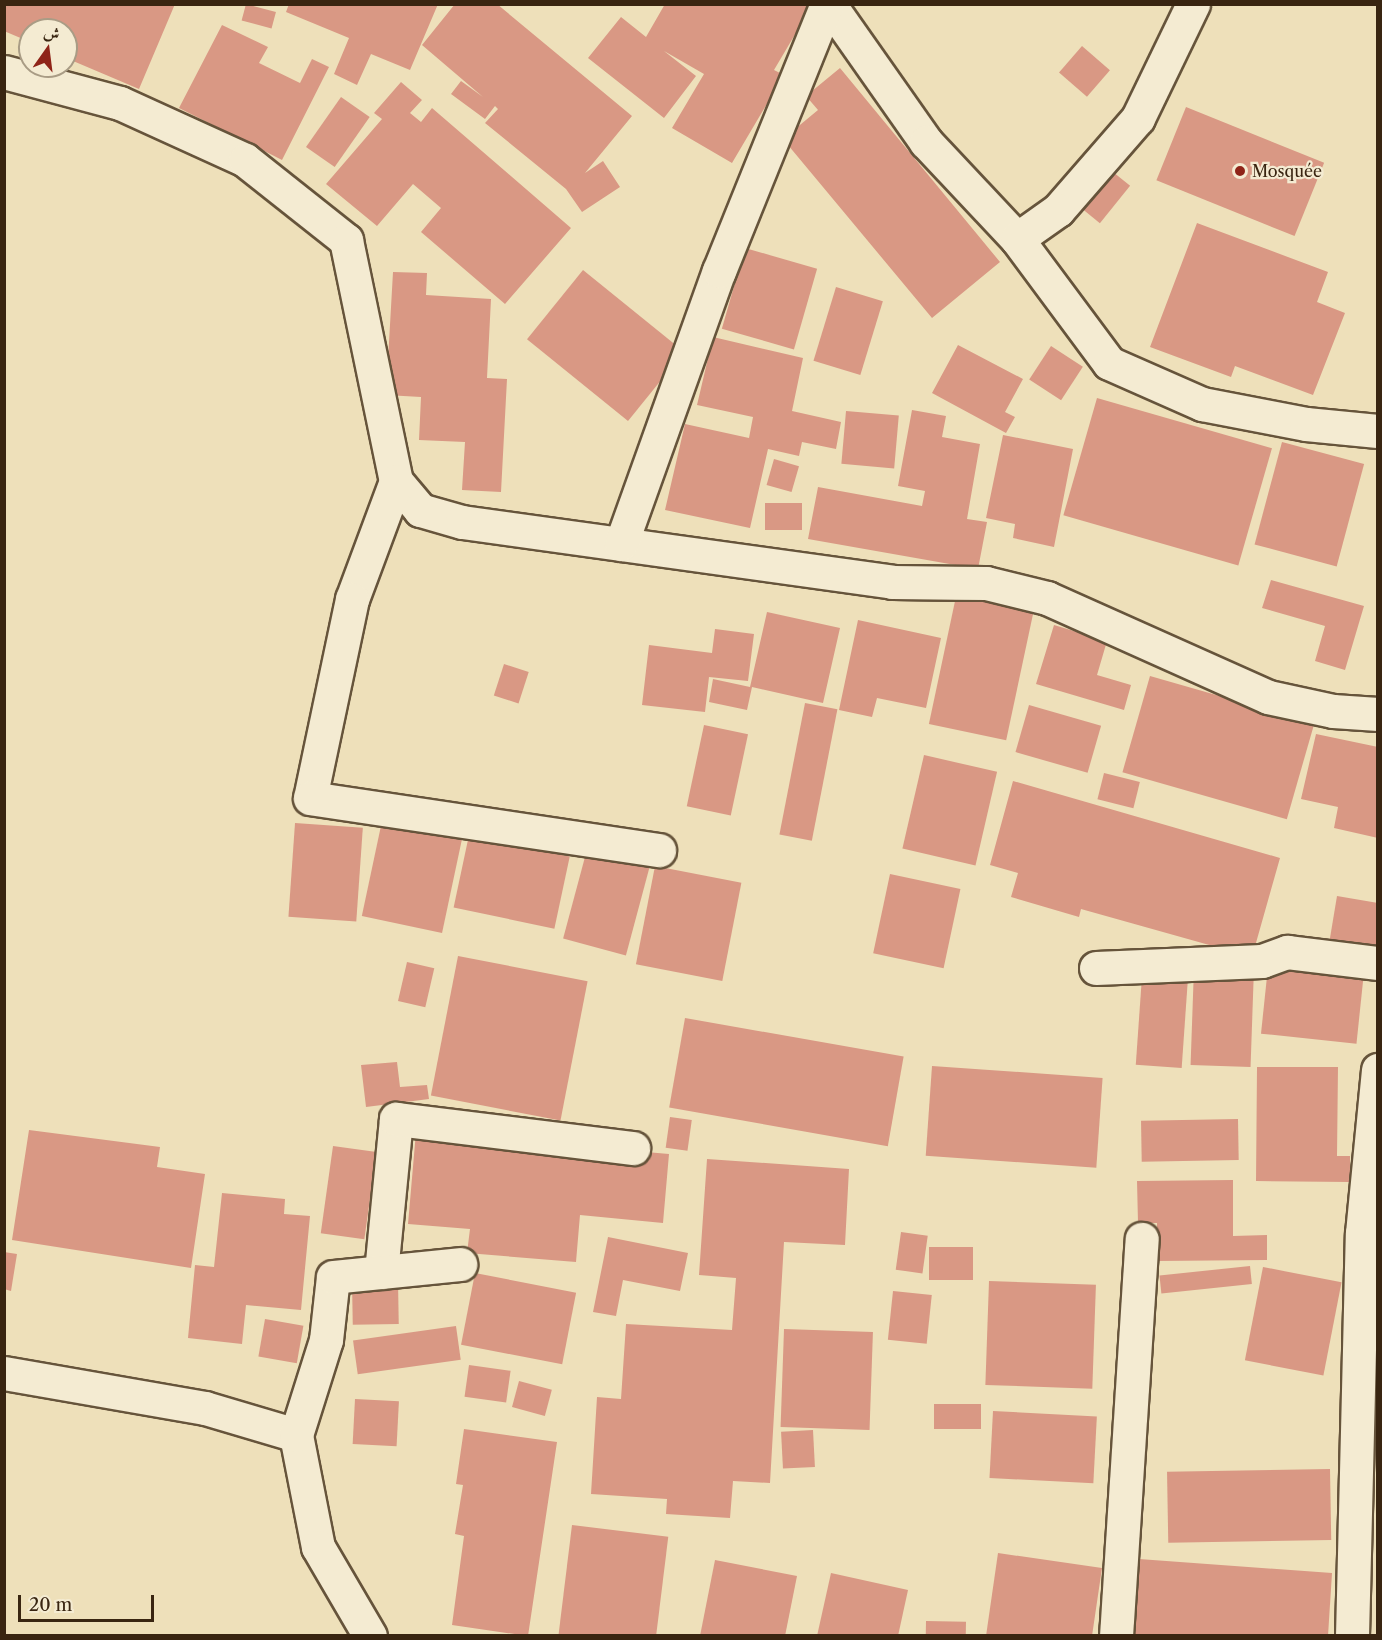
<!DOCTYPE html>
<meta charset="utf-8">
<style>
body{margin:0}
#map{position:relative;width:1382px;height:1640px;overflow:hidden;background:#eee0ba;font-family:"Libre Caslon Text",Amiri,serif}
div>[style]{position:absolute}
.building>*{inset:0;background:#d99884;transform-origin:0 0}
.roads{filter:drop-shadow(2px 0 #66543b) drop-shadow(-2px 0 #66543b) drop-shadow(0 2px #66543b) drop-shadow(0 -2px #66543b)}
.minor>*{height:33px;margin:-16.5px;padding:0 16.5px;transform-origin:16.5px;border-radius:16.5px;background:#f4ebd2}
.dots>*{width:16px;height:16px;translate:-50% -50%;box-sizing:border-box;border:3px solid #f4ebd2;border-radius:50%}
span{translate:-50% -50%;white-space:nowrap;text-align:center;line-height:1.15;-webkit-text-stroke:4.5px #f4ebd2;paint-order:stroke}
.poi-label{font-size:16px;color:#392511}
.left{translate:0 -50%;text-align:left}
.frame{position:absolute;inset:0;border:6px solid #392511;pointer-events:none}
.north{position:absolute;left:18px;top:18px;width:60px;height:60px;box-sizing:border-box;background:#f4ebd2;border:2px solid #a99c85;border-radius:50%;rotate:14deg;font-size:16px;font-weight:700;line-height:24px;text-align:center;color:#392511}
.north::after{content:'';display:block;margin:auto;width:21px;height:27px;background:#8f2418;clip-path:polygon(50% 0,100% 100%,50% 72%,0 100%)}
.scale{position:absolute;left:18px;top:1595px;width:136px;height:27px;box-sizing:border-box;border:3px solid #392511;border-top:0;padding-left:8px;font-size:18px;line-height:21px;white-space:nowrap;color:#392511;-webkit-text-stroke:4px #f4ebd2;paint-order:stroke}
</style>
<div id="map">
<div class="building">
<i style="clip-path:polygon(4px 4px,175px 4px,139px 89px,66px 58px,66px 30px,30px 30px,30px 42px,4px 31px)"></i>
<i style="left:246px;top:4px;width:31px;height:17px;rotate:15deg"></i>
<i style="clip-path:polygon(289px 4px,438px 4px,410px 70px,371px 54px,357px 85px,334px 74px,349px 38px,286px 12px)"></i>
<i style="clip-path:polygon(455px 4px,497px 4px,632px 116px,585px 173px,603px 161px,620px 187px,582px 212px,566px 189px,485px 123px,498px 109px,495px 106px,485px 119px,451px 94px,461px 81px,483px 97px,422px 45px)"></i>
<i style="clip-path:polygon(665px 4px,813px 4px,774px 70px,784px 75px,732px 163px,672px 128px,704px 74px,664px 51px,696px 76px,664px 118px,588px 58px,621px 17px,646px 37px)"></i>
<i style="clip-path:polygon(222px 25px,268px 47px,259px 63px,300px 83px,312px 59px,329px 67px,282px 160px,179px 108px)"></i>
<i style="left:1082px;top:46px;width:37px;height:35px;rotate:41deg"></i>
<i style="clip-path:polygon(840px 68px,1000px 262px,932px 318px,783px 139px,818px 110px,806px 96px)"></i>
<i style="clip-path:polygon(401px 82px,422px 100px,410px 113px,421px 122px,432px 108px,571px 228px,505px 304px,421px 232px,441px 208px,413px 184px,377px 226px,326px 184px,382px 119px,374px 113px)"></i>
<i style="left:341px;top:97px;width:35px;height:61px;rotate:35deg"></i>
<i style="left:1186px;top:107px;width:149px;height:79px;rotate:22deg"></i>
<i style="left:1113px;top:172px;width:22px;height:48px;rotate:39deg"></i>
<i style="clip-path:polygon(1197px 223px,1328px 272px,1317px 302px,1345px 313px,1313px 395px,1235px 366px,1231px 377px,1150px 347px)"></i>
<i style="left:745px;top:248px;width:75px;height:84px;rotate:16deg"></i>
<i style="left:583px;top:270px;width:130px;height:89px;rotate:39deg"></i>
<i style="clip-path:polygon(393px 272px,427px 273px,426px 295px,491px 299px,487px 378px,507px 379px,501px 492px,462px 490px,465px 442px,419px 440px,421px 397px,386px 395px)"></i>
<i style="left:836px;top:287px;width:49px;height:77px;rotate:17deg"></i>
<i style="clip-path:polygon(713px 337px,803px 358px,792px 411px,841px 422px,836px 449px,802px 442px,799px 456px,768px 449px,750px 528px,665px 510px,685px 424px,749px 438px,753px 417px,697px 405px)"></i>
<i style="clip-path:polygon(958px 345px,1023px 379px,1005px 412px,1015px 417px,1006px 433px,932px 393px)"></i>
<i style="left:1051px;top:346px;width:38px;height:40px;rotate:33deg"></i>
<i style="left:1097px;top:398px;width:182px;height:122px;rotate:16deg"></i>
<i style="clip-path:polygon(912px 410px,946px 416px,942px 437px,980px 444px,967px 519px,987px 522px,978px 569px,808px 539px,818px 487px,922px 506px,925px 491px,898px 486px)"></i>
<i style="left:846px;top:411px;width:53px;height:53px;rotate:5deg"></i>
<i style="clip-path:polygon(1003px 435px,1073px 449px,1054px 547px,1013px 538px,1015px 524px,986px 518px)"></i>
<i style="left:1282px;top:442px;width:85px;height:106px;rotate:15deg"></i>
<i style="left:774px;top:459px;width:26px;height:27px;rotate:16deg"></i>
<i style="left:802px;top:503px;width:27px;height:37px;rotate:90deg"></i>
<i style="clip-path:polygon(1271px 580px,1364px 606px,1345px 670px,1315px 661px,1325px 626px,1262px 608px)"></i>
<i style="left:958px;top:587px;width:79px;height:140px;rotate:12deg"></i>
<i style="clip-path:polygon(767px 612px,840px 628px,823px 703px,752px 687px,747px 710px,709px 702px,713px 679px,750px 687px)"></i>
<i style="clip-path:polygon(858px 620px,941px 638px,926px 708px,877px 698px,872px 717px,839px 710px)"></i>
<i style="clip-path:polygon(1054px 625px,1107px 641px,1097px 675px,1131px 685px,1124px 710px,1036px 684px)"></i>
<i style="clip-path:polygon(715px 629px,754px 634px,748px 681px,709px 677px,705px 712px,642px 705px,649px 645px,712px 653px)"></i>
<i style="left:504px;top:664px;width:26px;height:33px;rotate:18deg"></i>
<i style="left:1150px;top:676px;width:171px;height:100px;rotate:16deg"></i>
<i style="left:805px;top:703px;width:33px;height:134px;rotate:11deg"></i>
<i style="left:1029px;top:705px;width:75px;height:49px;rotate:16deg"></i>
<i style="left:704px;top:725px;width:45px;height:83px;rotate:12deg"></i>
<i style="clip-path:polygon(1316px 734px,1378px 747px,1378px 838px,1334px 828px,1338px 807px,1301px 799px)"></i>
<i style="left:924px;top:755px;width:75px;height:96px;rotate:13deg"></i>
<i style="left:1104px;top:773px;width:37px;height:27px;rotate:14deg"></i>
<i style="clip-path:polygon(1013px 781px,1280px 858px,1252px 957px,1081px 909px,1079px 917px,1011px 897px,1018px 873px,990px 865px)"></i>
<i style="left:382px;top:821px;width:82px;height:97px;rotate:12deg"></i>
<i style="left:295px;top:823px;width:68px;height:94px;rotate:4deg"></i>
<i style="left:469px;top:835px;width:103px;height:74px;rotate:12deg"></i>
<i style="left:589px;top:842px;width:65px;height:100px;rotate:15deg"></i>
<i style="left:655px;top:866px;width:88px;height:100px;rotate:11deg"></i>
<i style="left:890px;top:874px;width:72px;height:81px;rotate:12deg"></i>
<i style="clip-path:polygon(1337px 896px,1378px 903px,1378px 952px,1329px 944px)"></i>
<i style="left:458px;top:956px;width:132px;height:142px;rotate:11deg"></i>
<i style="left:407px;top:962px;width:28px;height:40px;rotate:13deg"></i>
<i style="left:1194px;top:967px;width:60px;height:98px;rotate:2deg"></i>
<i style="left:1268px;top:967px;width:96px;height:67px;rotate:6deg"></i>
<i style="left:1142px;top:976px;width:46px;height:89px;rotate:4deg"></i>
<i style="left:685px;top:1018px;width:222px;height:91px;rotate:10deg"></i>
<i style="clip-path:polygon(397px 1062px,400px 1087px,427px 1085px,429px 1099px,366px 1107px,361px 1065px)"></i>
<i style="left:932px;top:1066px;width:171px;height:90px;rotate:4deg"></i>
<i style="clip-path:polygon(1257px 1067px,1338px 1067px,1337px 1156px,1350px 1156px,1350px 1182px,1256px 1181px)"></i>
<i style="left:670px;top:1117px;width:22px;height:31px;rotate:8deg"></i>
<i style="left:1238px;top:1119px;width:41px;height:97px;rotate:89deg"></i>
<i style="clip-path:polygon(29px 1130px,160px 1147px,157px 1167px,205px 1174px,191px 1268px,12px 1240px)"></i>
<i style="clip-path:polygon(416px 1132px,669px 1154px,663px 1223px,580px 1215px,576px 1262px,467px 1253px,470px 1229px,408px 1224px)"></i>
<i style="left:333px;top:1146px;width:44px;height:88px;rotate:8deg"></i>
<i style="clip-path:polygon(707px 1159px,849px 1169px,845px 1245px,784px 1242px,770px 1483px,733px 1481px,730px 1518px,666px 1514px,667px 1499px,591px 1494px,597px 1397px,621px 1399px,626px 1324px,732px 1330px,736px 1278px,699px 1275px)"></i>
<i style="clip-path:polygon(1233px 1180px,1233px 1236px,1267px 1235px,1267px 1260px,1157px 1261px,1157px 1223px,1138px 1223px,1137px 1181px)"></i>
<i style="clip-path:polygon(222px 1193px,285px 1199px,284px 1214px,310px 1216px,301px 1310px,246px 1305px,242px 1344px,188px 1338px,195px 1265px,214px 1267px)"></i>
<i style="left:901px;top:1232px;width:27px;height:38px;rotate:8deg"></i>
<i style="clip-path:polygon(608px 1237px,688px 1253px,680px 1291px,623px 1280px,616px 1316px,593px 1312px)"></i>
<i style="left:973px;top:1247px;width:33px;height:44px;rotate:90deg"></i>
<i style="clip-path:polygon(4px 1252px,17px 1254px,11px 1291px,4px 1289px)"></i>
<i style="left:1250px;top:1266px;width:18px;height:91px;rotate:84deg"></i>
<i style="left:1263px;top:1267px;width:80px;height:95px;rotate:11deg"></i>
<i style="left:475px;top:1273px;width:103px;height:73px;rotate:11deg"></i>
<i style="left:398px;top:1281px;width:43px;height:46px;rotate:89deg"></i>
<i style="left:989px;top:1281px;width:107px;height:104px;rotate:2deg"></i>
<i style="left:893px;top:1291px;width:39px;height:49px;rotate:6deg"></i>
<i style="left:265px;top:1319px;width:39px;height:38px;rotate:10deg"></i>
<i style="left:456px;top:1326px;width:34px;height:104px;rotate:82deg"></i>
<i style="left:784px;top:1329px;width:89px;height:98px;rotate:2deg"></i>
<i style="left:469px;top:1365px;width:42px;height:32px;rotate:8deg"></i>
<i style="left:519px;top:1381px;width:34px;height:27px;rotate:15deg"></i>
<i style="left:355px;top:1399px;width:44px;height:45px;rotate:3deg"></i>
<i style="left:934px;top:1404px;width:47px;height:25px"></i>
<i style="left:993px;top:1411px;width:104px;height:67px;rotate:3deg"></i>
<i style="clip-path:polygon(464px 1429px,557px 1442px,528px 1636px,452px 1625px,464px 1536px,455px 1534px,463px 1485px,456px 1484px)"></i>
<i style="left:813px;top:1430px;width:37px;height:32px;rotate:87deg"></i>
<i style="left:1330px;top:1469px;width:71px;height:163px;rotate:89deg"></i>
<i style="left:572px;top:1525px;width:97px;height:112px;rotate:7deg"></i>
<i style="clip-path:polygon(998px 1553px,1102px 1568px,1092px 1636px,986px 1636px)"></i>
<i style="clip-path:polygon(1139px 1559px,1332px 1573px,1328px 1636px,1133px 1636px)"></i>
<i style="clip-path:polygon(715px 1560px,797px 1576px,785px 1636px,700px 1636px)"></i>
<i style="clip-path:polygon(831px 1573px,908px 1590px,898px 1636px,817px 1636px)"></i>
<i style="left:926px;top:1621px;width:40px;height:15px;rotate:1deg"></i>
</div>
<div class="roads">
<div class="minor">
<i style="left:829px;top:4px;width:169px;rotate:54.9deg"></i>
<i style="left:926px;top:142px;width:133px;rotate:46.8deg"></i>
<i style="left:1193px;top:4px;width:127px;rotate:115.8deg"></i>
<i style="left:1138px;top:118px;width:122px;rotate:131deg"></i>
<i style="left:1058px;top:210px;width:50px;rotate:144.7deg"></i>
<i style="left:1017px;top:239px;width:154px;rotate:53.4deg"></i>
<i style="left:1109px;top:363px;width:102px;rotate:23.8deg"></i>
<i style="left:1202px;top:404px;width:106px;rotate:10.9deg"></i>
<i style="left:1306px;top:424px;width:72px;rotate:5.6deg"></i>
<i style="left:4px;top:72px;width:120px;rotate:15deg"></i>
<i style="left:120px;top:103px;width:137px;rotate:24.5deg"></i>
<i style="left:245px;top:160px;width:129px;rotate:38.4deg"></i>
<i style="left:346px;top:240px;width:246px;rotate:78.3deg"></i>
<i style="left:396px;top:481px;width:38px;rotate:50deg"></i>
<i style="left:420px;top:510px;width:44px;rotate:15.9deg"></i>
<i style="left:462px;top:522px;width:434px;rotate:7.9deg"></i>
<i style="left:892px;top:582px;width:94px;rotate:0.6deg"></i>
<i style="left:986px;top:583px;width:63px;rotate:13.8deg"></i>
<i style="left:1047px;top:598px;width:242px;rotate:24.1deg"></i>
<i style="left:1268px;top:697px;width:66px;rotate:12.2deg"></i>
<i style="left:1333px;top:711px;width:45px;rotate:3.8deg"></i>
<i style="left:396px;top:481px;width:126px;rotate:110.4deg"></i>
<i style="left:352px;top:599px;width:203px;rotate:101.9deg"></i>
<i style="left:310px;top:798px;width:353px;rotate:8.5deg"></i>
<i style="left:621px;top:544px;width:290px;rotate:-70.3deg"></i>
<i style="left:719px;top:271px;width:288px;rotate:-68deg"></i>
<i style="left:1096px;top:968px;width:166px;rotate:-2.4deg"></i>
<i style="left:1262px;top:961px;width:27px;rotate:-20deg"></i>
<i style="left:1287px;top:952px;width:92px;rotate:6.9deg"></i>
<i style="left:381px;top:1272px;width:154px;rotate:-84.4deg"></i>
<i style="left:396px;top:1119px;width:239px;rotate:7deg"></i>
<i style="left:4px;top:1373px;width:204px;rotate:9.9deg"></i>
<i style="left:205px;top:1408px;width:95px;rotate:16.5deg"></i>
<i style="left:296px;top:1435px;width:114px;rotate:78.9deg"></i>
<i style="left:318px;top:1547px;width:103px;rotate:59.7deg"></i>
<i style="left:296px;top:1435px;width:100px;rotate:-72.5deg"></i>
<i style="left:326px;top:1340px;width:63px;rotate:-83.7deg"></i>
<i style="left:333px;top:1277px;width:128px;rotate:-5.8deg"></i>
<i style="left:1116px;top:1636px;width:398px;rotate:-86.3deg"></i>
<i style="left:1352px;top:1636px;width:403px;rotate:-88.6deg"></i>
<i style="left:1362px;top:1233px;width:164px;rotate:-84.4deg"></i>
</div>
</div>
<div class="dots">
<i style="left:1240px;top:171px;background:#8f2418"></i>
</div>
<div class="poi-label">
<span class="left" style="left:1252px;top:171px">Mosquée</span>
</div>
<div class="frame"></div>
<div class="north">ش</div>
<div class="scale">20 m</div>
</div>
